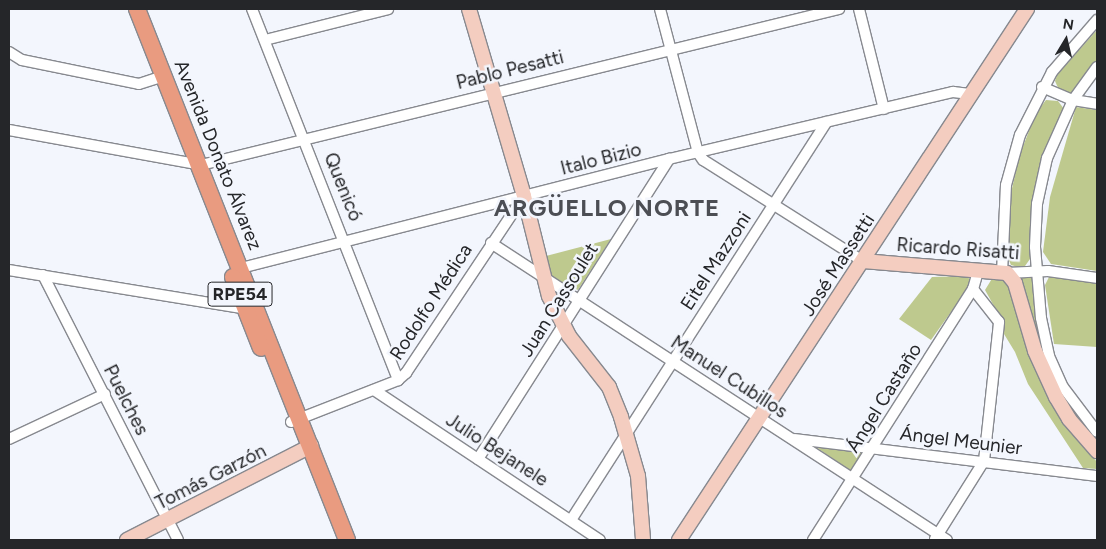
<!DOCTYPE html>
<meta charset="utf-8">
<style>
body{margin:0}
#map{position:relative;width:1106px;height:549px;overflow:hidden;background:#f3f6fd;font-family:Figtree,sans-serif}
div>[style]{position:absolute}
.green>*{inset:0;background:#bec98e}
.roads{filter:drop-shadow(1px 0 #87898f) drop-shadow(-1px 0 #87898f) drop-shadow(0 1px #87898f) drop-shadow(0 -1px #87898f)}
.minor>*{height:10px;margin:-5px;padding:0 5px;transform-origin:5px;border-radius:5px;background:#fff}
.secondary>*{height:14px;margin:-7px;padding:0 7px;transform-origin:7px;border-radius:7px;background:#f4cdc0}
.primary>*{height:16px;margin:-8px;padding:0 8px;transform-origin:8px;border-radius:8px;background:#e99b80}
span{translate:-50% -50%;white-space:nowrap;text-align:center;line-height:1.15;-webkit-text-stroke:5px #f3f6fd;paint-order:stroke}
.shield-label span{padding:1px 4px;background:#f3f6fd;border:1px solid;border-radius:4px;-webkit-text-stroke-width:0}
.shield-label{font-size:18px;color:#252629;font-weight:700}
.street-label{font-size:19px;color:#252629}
.district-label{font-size:24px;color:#4c4e54;font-weight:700;letter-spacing:1px}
.frame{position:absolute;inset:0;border:10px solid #252629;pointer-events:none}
.north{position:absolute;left:1041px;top:15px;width:50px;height:50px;-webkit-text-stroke:4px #f3f6fd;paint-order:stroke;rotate:9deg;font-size:14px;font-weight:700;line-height:20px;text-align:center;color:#252629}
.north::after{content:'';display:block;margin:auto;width:18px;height:22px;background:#252629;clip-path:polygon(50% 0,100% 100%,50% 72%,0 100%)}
</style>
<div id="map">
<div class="green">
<i style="clip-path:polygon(1097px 30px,1097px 60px,1072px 93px,1059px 90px,1055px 81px,1057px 75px)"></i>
<i style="clip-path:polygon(1046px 100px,1058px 101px,1064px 109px,1055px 132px,1030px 259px,1025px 266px,1018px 267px,1011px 265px,1007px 256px,1009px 201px,1020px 154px,1036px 113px)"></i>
<i style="clip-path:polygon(1076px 107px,1097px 110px,1097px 271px,1051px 264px,1043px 252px,1050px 197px)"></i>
<i style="clip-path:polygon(611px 239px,578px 290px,552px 278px,546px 256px)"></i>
<i style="clip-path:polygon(1016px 275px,1033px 277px,1049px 360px,1078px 411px,1074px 414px,1046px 362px)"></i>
<i style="clip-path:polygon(1050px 275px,1097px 282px,1097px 347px,1054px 344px,1045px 285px)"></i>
<i style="clip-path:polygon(968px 276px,971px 284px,931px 340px,899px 319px,932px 277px)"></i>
<i style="clip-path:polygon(993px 277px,1004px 280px,1011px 292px,1073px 433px,1097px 462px,1097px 469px,1083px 468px,1028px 384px,1015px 352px,1004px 334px,1004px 324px,985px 290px)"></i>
<i style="clip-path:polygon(810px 443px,864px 450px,851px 471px)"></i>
</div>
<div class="roads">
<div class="minor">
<i style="left:252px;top:9px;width:399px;rotate:68.5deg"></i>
<i style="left:660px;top:9px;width:149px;rotate:75.2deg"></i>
<i style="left:698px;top:153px;width:9px;rotate:54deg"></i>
<i style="left:703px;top:160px;width:189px;rotate:32.3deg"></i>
<i style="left:859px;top:9px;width:103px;rotate:76deg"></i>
<i style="left:265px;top:40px;width:127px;rotate:-14.1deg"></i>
<i style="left:9px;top:52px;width:15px;rotate:32deg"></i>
<i style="left:22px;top:60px;width:119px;rotate:11.6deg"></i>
<i style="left:139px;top:84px;width:19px;rotate:-18deg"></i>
<i style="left:1097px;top:67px;width:41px;rotate:126deg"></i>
<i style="left:1073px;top:100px;width:64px;rotate:114.1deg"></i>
<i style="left:1047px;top:158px;width:47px;rotate:102.3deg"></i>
<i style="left:1037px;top:204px;width:43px;rotate:92.7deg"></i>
<i style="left:1035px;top:247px;width:71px;rotate:85.2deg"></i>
<i style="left:1041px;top:318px;width:39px;rotate:78deg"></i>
<i style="left:1049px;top:356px;width:34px;rotate:66deg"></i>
<i style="left:1063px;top:387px;width:56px;rotate:52.9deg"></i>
<i style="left:1042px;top:87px;width:34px;rotate:23deg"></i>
<i style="left:1073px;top:100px;width:24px;rotate:9deg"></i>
<i style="left:9px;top:130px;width:195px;rotate:10.3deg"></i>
<i style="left:201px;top:165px;width:657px;rotate:-13.74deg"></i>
<i style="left:491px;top:243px;width:544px;rotate:33.08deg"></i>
<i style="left:241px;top:268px;width:442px;rotate:-14.3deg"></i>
<i style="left:669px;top:159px;width:292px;rotate:-13.3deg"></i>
<i style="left:953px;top:92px;width:17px;rotate:7deg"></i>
<i style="left:9px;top:270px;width:240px;rotate:9.3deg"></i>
<i style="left:1002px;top:273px;width:88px;rotate:-87.4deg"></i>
<i style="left:1006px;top:185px;width:52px;rotate:-74.4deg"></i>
<i style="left:1020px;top:135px;width:71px;rotate:-63.1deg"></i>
<i style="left:1052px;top:72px;width:69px;rotate:-49.1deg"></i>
<i style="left:1007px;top:273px;width:41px;rotate:-2.8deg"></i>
<i style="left:1048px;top:271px;width:49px;rotate:8.1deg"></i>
<i style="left:43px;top:275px;width:297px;rotate:63deg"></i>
<i style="left:374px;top:390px;width:271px;rotate:33.6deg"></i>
<i style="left:291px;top:422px;width:115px;rotate:-21.4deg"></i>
<i style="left:398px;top:380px;width:11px;rotate:-41deg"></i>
<i style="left:406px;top:373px;width:213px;rotate:-56.3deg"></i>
<i style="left:9px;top:439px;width:106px;rotate:-25.1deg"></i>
<i style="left:795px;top:439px;width:304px;rotate:7deg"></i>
<i style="left:478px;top:459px;width:356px;rotate:-57.5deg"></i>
<i style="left:571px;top:520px;width:473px;rotate:-57.3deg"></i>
<i style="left:935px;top:539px;width:92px;rotate:-57.9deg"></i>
<i style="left:984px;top:461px;width:140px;rotate:-83.8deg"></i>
<i style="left:999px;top:322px;width:42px;rotate:-128.2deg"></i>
<i style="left:813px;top:540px;width:298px;rotate:-57.5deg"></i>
<i style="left:973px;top:289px;width:19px;rotate:-74deg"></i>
</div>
<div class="secondary">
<i style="left:469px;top:9px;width:195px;rotate:73.6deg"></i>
<i style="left:524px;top:196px;width:103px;rotate:76deg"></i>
<i style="left:549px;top:296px;width:45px;rotate:63.4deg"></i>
<i style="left:569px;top:336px;width:65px;rotate:51.9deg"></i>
<i style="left:609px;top:387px;width:32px;rotate:68deg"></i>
<i style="left:621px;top:417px;width:61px;rotate:73.9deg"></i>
<i style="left:638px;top:476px;width:64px;rotate:85.5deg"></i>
<i style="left:863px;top:261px;width:144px;rotate:4.8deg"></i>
<i style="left:1007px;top:273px;width:13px;rotate:51deg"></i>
<i style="left:1015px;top:283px;width:71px;rotate:73.6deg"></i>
<i style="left:1035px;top:351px;width:51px;rotate:65.5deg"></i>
<i style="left:1056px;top:397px;width:26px;rotate:59deg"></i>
<i style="left:1069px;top:419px;width:43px;rotate:48.8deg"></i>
<i style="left:127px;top:540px;width:207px;rotate:-27.1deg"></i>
<i style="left:679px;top:540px;width:635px;rotate:-56.76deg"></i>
</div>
<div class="primary">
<i style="left:137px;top:9px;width:571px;rotate:68.42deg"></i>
<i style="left:233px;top:277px;width:76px;rotate:68.5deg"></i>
</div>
</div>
<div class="shield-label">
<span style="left:240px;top:294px">RPE54</span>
</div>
<div class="street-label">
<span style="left:510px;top:70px;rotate:-14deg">Pablo Pesatti</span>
<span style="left:218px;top:155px;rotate:68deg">Avenida Donato Álvarez</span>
<span style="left:601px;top:159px;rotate:-14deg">Italo Bizio</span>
<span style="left:343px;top:187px;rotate:68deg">Quenicó</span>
<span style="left:958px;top:249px;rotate:4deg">Ricardo Risatti</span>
<span style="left:716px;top:261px;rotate:-57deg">Eitel Mazzoni</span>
<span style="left:838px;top:265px;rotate:-57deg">José Massetti</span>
<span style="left:559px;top:300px;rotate:-58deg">Juan Cassoulet</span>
<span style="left:431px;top:302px;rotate:-57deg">Rodolfo Médica</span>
<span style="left:729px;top:377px;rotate:33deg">Manuel Cubillos</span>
<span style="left:884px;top:398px;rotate:-58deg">Ángel Castaño</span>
<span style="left:126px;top:400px;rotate:63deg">Puelches</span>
<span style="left:961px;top:441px;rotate:7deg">Ángel Meunier</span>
<span style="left:497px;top:450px;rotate:33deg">Julio Bejanele</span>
<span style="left:211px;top:477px;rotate:-27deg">Tomás Garzón</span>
</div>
<div class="district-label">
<span style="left:607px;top:208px">ARGÜELLO NORTE</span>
</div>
<div class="frame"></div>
<div class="north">N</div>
</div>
